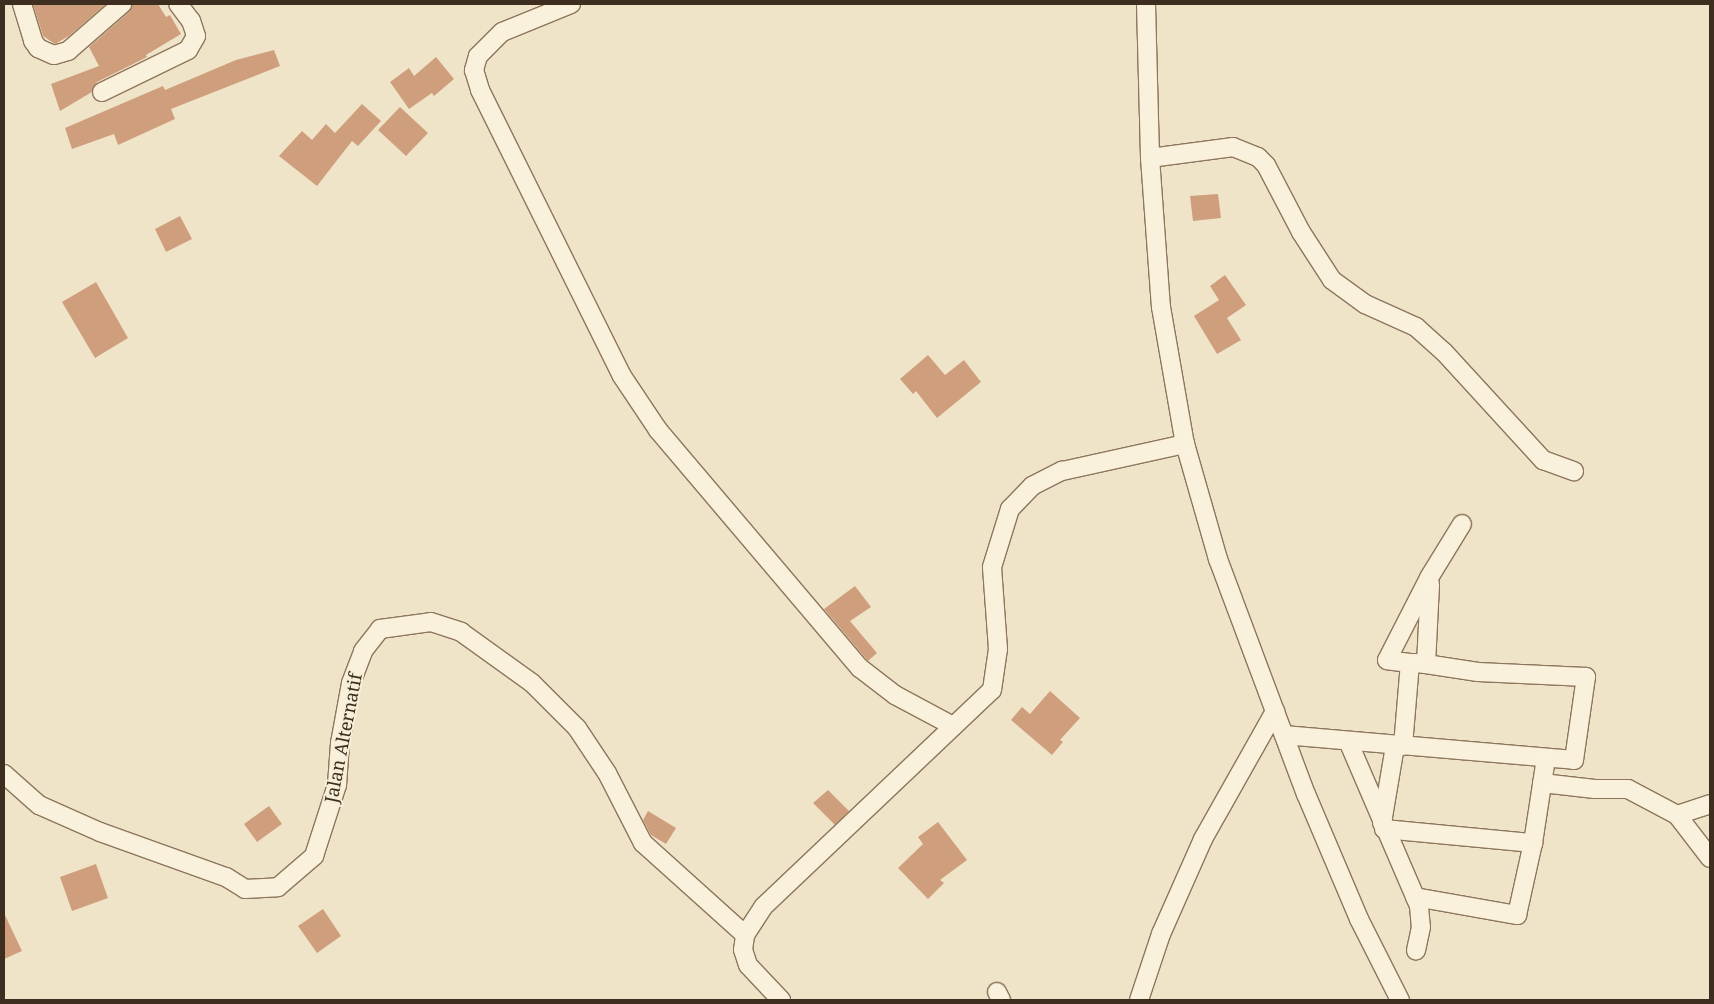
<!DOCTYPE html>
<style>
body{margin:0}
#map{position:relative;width:1714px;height:1004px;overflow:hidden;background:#f0e4c8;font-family:"Noto Serif",serif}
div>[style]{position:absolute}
.building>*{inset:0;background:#cf9f7d}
.roads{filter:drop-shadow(1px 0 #8d765c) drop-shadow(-1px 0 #8d765c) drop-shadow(0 1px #8d765c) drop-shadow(0 -1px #8d765c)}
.minor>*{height:18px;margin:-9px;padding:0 9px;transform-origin:9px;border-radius:9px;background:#faf1dc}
span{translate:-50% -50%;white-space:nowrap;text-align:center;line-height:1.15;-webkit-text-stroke:4px #f7eed8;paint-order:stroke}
.street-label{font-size:18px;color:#3d2e20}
.frame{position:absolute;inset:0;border:5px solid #3d2e20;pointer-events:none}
</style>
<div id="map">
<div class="building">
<i style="clip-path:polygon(33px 4px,106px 4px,69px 36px,55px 44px,43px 36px)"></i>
<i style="clip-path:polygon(132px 4px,158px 4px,166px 17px,170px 15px,181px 34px,146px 55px,147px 57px,97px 82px,92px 92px,60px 111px,51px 84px,99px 66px,89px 47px,129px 12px)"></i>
<i style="clip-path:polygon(274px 50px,280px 66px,171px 109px,175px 119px,118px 145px,114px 134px,72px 149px,65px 128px,163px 86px,165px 90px,236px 60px)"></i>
<i style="clip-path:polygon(436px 57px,454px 79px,434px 96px,432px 93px,409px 109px,390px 82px,409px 68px,414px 76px)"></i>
<i style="clip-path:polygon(362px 104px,381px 121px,358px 146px,352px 141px,317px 186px,279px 156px,302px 131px,312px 140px,326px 124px,335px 133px)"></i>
<i style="clip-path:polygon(400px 107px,428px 133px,406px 156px,378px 130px)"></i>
<i style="clip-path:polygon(1218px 194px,1221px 218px,1193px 221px,1190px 196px)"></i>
<i style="clip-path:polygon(180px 216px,192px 239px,166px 252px,155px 229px)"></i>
<i style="clip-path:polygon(1225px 275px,1246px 305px,1227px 318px,1241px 340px,1217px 354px,1194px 316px,1219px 300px,1210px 286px)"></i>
<i style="clip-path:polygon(96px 282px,128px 338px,95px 358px,62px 302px)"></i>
<i style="clip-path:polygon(928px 355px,945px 375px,964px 360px,981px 382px,937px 418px,916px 391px,913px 394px,900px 379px)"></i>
<i style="clip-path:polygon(855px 586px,871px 607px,850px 621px,877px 653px,868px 661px,824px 609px)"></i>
<i style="clip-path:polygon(1050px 691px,1080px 718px,1060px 740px,1063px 742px,1052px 755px,1011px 720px,1022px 707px,1030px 714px)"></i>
<i style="clip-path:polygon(828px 790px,849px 811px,835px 825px,813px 803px)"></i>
<i style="clip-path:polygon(269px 806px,282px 824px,257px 842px,244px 824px)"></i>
<i style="clip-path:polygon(648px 811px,676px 828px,666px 844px,651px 835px,643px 820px)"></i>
<i style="clip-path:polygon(938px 822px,967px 860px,940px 880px,944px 883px,928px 899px,898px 868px,923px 844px,918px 837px)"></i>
<i style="clip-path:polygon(96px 864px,108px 898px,72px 911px,60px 877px)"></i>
<i style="clip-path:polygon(323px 909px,341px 936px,317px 953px,298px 926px)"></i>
<i style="clip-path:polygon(4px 913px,22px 951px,4px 959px)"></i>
</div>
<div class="roads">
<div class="minor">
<i style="left:22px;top:4px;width:39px;rotate:73deg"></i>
<i style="left:33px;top:41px;width:9px;rotate:54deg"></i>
<i style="left:38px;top:48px;width:17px;rotate:24deg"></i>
<i style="left:54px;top:55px;width:15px;rotate:-16deg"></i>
<i style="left:68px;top:51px;width:72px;rotate:-41deg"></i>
<i style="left:571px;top:4px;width:74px;rotate:157.9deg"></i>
<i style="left:502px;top:32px;width:34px;rotate:135deg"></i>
<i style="left:478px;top:56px;width:15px;rotate:106deg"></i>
<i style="left:474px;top:70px;width:21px;rotate:73deg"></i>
<i style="left:480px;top:90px;width:319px;rotate:63.6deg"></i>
<i style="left:622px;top:376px;width:65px;rotate:56.3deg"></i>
<i style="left:658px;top:430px;width:312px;rotate:49.7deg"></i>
<i style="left:860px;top:668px;width:44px;rotate:37.6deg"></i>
<i style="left:895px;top:695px;width:66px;rotate:28.1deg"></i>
<i style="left:1146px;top:4px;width:154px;rotate:88.5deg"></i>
<i style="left:1150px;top:158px;width:149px;rotate:85.8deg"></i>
<i style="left:1161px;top:307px;width:139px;rotate:80.1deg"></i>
<i style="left:1185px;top:444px;width:120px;rotate:74deg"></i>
<i style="left:1218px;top:559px;width:251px;rotate:69.5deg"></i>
<i style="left:1306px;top:794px;width:136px;rotate:67deg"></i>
<i style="left:1359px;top:919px;width:91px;rotate:63.2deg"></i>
<i style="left:102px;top:92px;width:96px;rotate:-26deg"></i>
<i style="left:188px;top:50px;width:16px;rotate:-60deg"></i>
<i style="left:196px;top:36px;width:16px;rotate:-108deg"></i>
<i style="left:191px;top:21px;width:21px;rotate:-127deg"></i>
<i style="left:1150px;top:158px;width:84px;rotate:-7.5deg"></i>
<i style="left:1233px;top:147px;width:27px;rotate:22deg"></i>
<i style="left:1258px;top:157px;width:11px;rotate:45deg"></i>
<i style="left:1266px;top:165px;width:76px;rotate:62.4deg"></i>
<i style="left:1301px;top:232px;width:57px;rotate:57.1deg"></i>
<i style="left:1332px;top:280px;width:41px;rotate:36deg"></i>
<i style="left:1365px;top:304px;width:56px;rotate:24.3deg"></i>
<i style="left:1416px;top:327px;width:38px;rotate:42deg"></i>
<i style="left:1444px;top:352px;width:147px;rotate:47.5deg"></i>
<i style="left:1543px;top:460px;width:33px;rotate:20deg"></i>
<i style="left:1414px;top:663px;width:12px;rotate:5deg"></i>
<i style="left:1426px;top:664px;width:80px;rotate:-87.1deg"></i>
<i style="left:1284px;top:735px;width:291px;rotate:4.9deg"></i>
<i style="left:1574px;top:760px;width:84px;rotate:-81.8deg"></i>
<i style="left:1586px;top:677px;width:108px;rotate:-177.3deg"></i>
<i style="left:1478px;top:672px;width:53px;rotate:-171.3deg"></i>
<i style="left:1348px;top:741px;width:180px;rotate:66.7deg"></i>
<i style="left:1419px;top:906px;width:21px;rotate:85deg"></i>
<i style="left:1421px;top:927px;width:24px;rotate:102deg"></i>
<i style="left:1403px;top:746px;width:83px;rotate:-85.2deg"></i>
<i style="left:1410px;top:663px;width:23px;rotate:-173deg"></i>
<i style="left:1387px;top:660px;width:94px;rotate:-62.9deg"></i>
<i style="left:1430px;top:576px;width:61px;rotate:-58.4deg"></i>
<i style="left:4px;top:774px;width:47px;rotate:41.5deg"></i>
<i style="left:39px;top:805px;width:67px;rotate:23.9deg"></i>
<i style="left:100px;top:832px;width:134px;rotate:19.7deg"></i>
<i style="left:226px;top:877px;width:22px;rotate:32deg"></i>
<i style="left:245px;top:889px;width:33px;rotate:-3deg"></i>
<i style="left:278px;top:887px;width:48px;rotate:-40.7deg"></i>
<i style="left:314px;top:856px;width:75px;rotate:-72.1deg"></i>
<i style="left:337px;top:785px;width:42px;rotate:-85.9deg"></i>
<i style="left:340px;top:743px;width:61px;rotate:-79.6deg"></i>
<i style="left:351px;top:683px;width:34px;rotate:-69deg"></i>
<i style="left:363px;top:651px;width:28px;rotate:-52deg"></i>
<i style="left:380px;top:629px;width:51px;rotate:-7.8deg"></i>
<i style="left:431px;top:622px;width:32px;rotate:18deg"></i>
<i style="left:461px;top:632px;width:87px;rotate:35.7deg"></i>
<i style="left:532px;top:683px;width:64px;rotate:45deg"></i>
<i style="left:577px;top:728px;width:54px;rotate:56.3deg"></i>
<i style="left:607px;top:773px;width:79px;rotate:62.8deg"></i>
<i style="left:643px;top:843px;width:137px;rotate:42deg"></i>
<i style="left:1542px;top:783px;width:53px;rotate:6.5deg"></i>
<i style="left:1595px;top:789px;width:33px"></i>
<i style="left:1628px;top:789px;width:55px;rotate:28deg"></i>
<i style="left:1677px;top:815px;width:54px;rotate:52.5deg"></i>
<i style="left:1677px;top:815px;width:35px;rotate:-18deg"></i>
<i style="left:1382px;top:823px;width:78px;rotate:-80.4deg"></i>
<i style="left:1384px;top:829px;width:150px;rotate:5.4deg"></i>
<i style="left:1415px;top:897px;width:104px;rotate:10deg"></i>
<i style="left:1517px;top:915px;width:74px;rotate:-77.5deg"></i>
<i style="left:1533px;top:843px;width:86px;rotate:-81.3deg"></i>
<i style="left:997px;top:992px;width:9px;rotate:63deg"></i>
<i style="left:781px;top:1000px;width:48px;rotate:-133.3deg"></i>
<i style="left:748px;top:965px;width:16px;rotate:-108deg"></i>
<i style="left:743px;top:950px;width:15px;rotate:-82deg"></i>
<i style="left:745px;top:935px;width:33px;rotate:-57deg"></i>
<i style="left:763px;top:907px;width:315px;rotate:-43.5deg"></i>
<i style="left:992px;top:690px;width:41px;rotate:-81.7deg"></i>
<i style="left:998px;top:649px;width:82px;rotate:-94.2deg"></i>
<i style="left:992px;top:567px;width:61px;rotate:-72.8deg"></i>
<i style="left:1010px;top:509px;width:32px;rotate:-46deg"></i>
<i style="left:1032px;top:486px;width:34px;rotate:-27deg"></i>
<i style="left:1062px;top:471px;width:126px;rotate:-12.4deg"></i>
<i style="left:1139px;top:1000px;width:70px;rotate:-71.6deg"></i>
<i style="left:1161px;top:934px;width:104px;rotate:-66.1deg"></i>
<i style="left:1203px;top:839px;width:147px;rotate:-60.6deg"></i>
</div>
</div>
<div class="street-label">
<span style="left:343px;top:738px;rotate:-79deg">Jalan Alternatif</span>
</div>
<div class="frame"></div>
</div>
